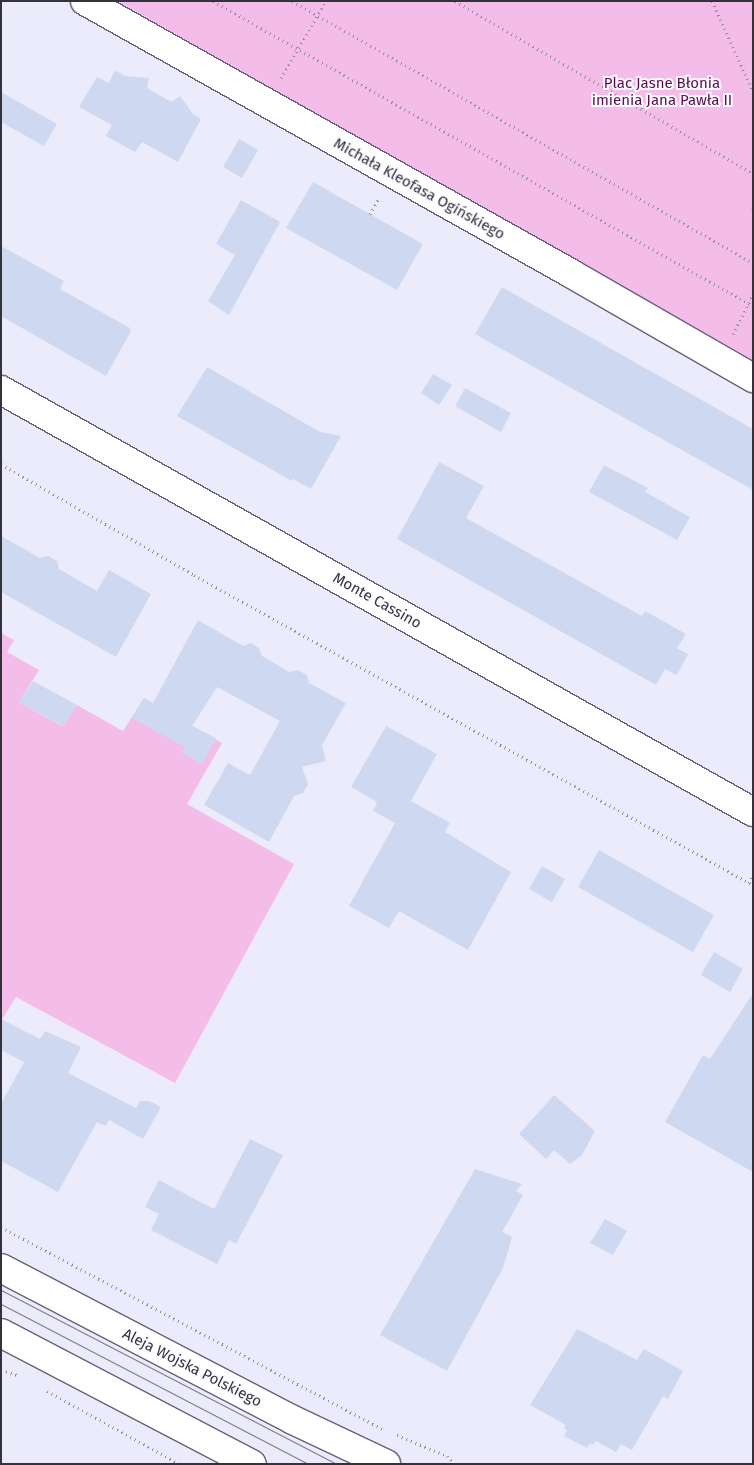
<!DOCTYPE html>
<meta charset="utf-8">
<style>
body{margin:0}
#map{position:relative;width:754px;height:1465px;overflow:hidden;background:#ecebfb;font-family:"Fira Sans",sans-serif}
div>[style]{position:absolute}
.green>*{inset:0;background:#f4bce8}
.building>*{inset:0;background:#ced9f1}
.path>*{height:3px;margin-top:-1.5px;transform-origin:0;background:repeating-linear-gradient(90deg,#8e8d99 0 1px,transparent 0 5px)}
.roads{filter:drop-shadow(1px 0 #646278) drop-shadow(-1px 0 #646278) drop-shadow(0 1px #646278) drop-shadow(0 -1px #646278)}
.minor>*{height:28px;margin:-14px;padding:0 14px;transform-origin:14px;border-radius:14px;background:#fff}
.tertiary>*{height:28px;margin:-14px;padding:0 14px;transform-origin:14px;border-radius:14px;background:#fff}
.secondary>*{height:28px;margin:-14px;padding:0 14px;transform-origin:14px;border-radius:14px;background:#fff}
.tram>*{height:1px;margin:-0.5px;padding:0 0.5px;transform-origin:0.5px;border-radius:0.5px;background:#7b7a86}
span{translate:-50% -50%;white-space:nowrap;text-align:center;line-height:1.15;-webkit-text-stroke:4px #fafaff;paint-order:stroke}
.park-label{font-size:15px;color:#590e4f}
.street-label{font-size:15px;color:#34333d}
.frame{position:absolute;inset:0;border:2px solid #34333d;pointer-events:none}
</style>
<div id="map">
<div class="green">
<i style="clip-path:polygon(117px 1px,753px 1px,753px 360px,537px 238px)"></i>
<i style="clip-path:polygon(1px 633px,14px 640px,7px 652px,39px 670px,19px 702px,62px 726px,77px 705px,123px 731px,144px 698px,222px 743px,187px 804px,294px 864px,175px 1083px,16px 997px,1px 1021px)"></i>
</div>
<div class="building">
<i style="clip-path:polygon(115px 70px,125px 76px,149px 78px,147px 88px,171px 102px,180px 96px,193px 114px,201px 119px,178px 162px,142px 142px,135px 152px,106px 136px,112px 125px,79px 107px,97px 77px,109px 83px)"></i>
<i style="clip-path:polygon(1px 92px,57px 124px,44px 146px,1px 122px)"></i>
<i style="clip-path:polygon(239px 139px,258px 150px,242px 178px,223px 167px)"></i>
<i style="clip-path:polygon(313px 182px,423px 244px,397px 290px,286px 228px)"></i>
<i style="clip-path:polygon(241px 200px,280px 222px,229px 315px,208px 301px,235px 255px,216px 244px)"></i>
<i style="clip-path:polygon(1px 246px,64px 281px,60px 289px,130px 328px,131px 331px,106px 376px,1px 316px)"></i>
<i style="clip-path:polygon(502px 287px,753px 429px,753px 490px,475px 334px)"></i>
<i style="clip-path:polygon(207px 367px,320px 432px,341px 436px,311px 489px,293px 479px,292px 481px,177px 416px)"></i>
<i style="clip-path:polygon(433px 374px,452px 385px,439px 405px,421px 393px)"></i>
<i style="clip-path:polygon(465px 388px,511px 413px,501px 432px,455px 406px)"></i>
<i style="clip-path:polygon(439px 462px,484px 486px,466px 518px,642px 616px,645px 611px,686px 634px,677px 648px,688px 654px,677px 675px,665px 669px,656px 685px,397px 539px)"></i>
<i style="clip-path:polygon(604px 465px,648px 488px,645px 492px,690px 517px,677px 540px,589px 492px)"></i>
<i style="clip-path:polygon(1px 536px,40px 558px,48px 556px,57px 561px,59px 569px,97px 591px,109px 570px,151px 594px,116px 657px,1px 592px)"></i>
<i style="clip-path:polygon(198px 620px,243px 646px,251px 643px,259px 648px,262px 656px,289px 672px,298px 670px,307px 675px,309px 683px,346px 703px,322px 745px,326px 761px,302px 767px,308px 784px,303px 793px,294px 796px,269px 842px,204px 805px,228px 763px,250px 775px,280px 721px,217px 687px,192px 726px,216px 738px,202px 764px,182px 753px,185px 747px,132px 718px,144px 698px,153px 703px)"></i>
<i style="clip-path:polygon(33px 681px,77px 705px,63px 726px,19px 702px)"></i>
<i style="clip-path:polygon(386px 726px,437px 754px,411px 801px,450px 823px,445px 832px,511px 872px,468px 950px,399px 911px,389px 928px,349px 906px,395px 823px,373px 811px,377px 802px,351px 787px)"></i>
<i style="clip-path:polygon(599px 850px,714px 915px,693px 952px,578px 887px)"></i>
<i style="clip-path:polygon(542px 866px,565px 879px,552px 902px,529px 889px)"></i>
<i style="clip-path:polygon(714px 952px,743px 969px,730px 992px,701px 975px)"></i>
<i style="clip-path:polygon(753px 993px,753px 1172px,665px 1122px,703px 1055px,710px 1059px)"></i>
<i style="clip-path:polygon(1px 1019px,40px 1039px,45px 1031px,81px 1047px,68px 1073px,136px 1108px,140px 1101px,149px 1101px,161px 1107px,143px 1139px,109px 1120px,106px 1126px,97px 1122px,58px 1192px,1px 1161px,1px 1104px,24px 1062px,1px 1050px)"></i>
<i style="clip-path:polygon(554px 1095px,595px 1131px,582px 1155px,570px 1164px,554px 1150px,546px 1159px,519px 1134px)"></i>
<i style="clip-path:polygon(250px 1139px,283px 1155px,236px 1244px,229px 1240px,217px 1264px,151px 1230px,159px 1214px,145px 1207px,159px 1180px,214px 1209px)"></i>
<i style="clip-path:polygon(475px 1169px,522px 1184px,516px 1191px,523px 1195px,502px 1232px,512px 1237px,503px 1268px,447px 1371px,380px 1335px)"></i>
<i style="clip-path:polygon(605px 1219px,627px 1231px,613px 1255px,590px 1243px)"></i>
<i style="clip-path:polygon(577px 1329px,637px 1360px,644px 1349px,683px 1371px,668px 1399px,663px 1396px,632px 1450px,621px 1444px,616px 1452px,596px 1441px,593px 1445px,590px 1443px,587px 1448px,564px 1436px,567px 1430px,564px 1428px,566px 1425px,530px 1405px)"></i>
</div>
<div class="path">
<i style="left:213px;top:1px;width:620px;rotate:29.46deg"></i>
<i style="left:292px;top:1px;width:530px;rotate:29.61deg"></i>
<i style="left:455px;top:1px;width:345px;rotate:30.1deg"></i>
<i style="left:712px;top:1px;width:100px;rotate:65.7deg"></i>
<i style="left:281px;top:78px;width:89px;rotate:-59.7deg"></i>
<i style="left:753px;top:208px;width:5px;rotate:90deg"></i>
<i style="left:370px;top:214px;width:20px;rotate:-60deg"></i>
<i style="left:733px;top:334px;width:44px;rotate:-62.9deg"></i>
<i style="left:1px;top:464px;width:223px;rotate:29.9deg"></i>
<i style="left:194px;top:575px;width:639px;rotate:29.01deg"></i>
<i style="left:749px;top:883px;width:8px;rotate:-60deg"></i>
<i style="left:1px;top:1227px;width:434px;rotate:27.9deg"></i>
<i style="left:1px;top:1370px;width:17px;rotate:17deg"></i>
<i style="left:47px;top:1391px;width:152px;rotate:28.8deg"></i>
<i style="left:397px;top:1435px;width:54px;rotate:22.8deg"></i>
<i style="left:447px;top:1456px;width:11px;rotate:49deg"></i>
</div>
<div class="roads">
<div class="minor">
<i style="left:85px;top:1px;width:558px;rotate:29.27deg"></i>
<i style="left:572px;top:274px;width:209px;rotate:29.9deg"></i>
</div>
<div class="tertiary">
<i style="left:1px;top:390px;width:862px;rotate:29.3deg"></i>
</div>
<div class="secondary">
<i style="left:1px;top:1268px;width:329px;rotate:27.5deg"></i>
<i style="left:293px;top:1420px;width:103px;rotate:25.3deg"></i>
<i style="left:1px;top:1333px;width:283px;rotate:27.6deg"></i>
</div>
</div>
<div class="tram">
<i style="left:1px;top:1290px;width:377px;rotate:27.4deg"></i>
<i style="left:1px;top:1304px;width:347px;rotate:27.5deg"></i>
</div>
<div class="park-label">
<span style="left:662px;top:92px">Plac Jasne Błonia<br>imienia Jana Pawła II</span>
</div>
<div class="street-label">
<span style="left:419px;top:189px;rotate:29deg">Michała Kleofasa Ogińskiego</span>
<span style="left:377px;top:601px;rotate:29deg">Monte Cassino</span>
<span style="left:192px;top:1368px;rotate:27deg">Aleja Wojska Polskiego</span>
</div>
<div class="frame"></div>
</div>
